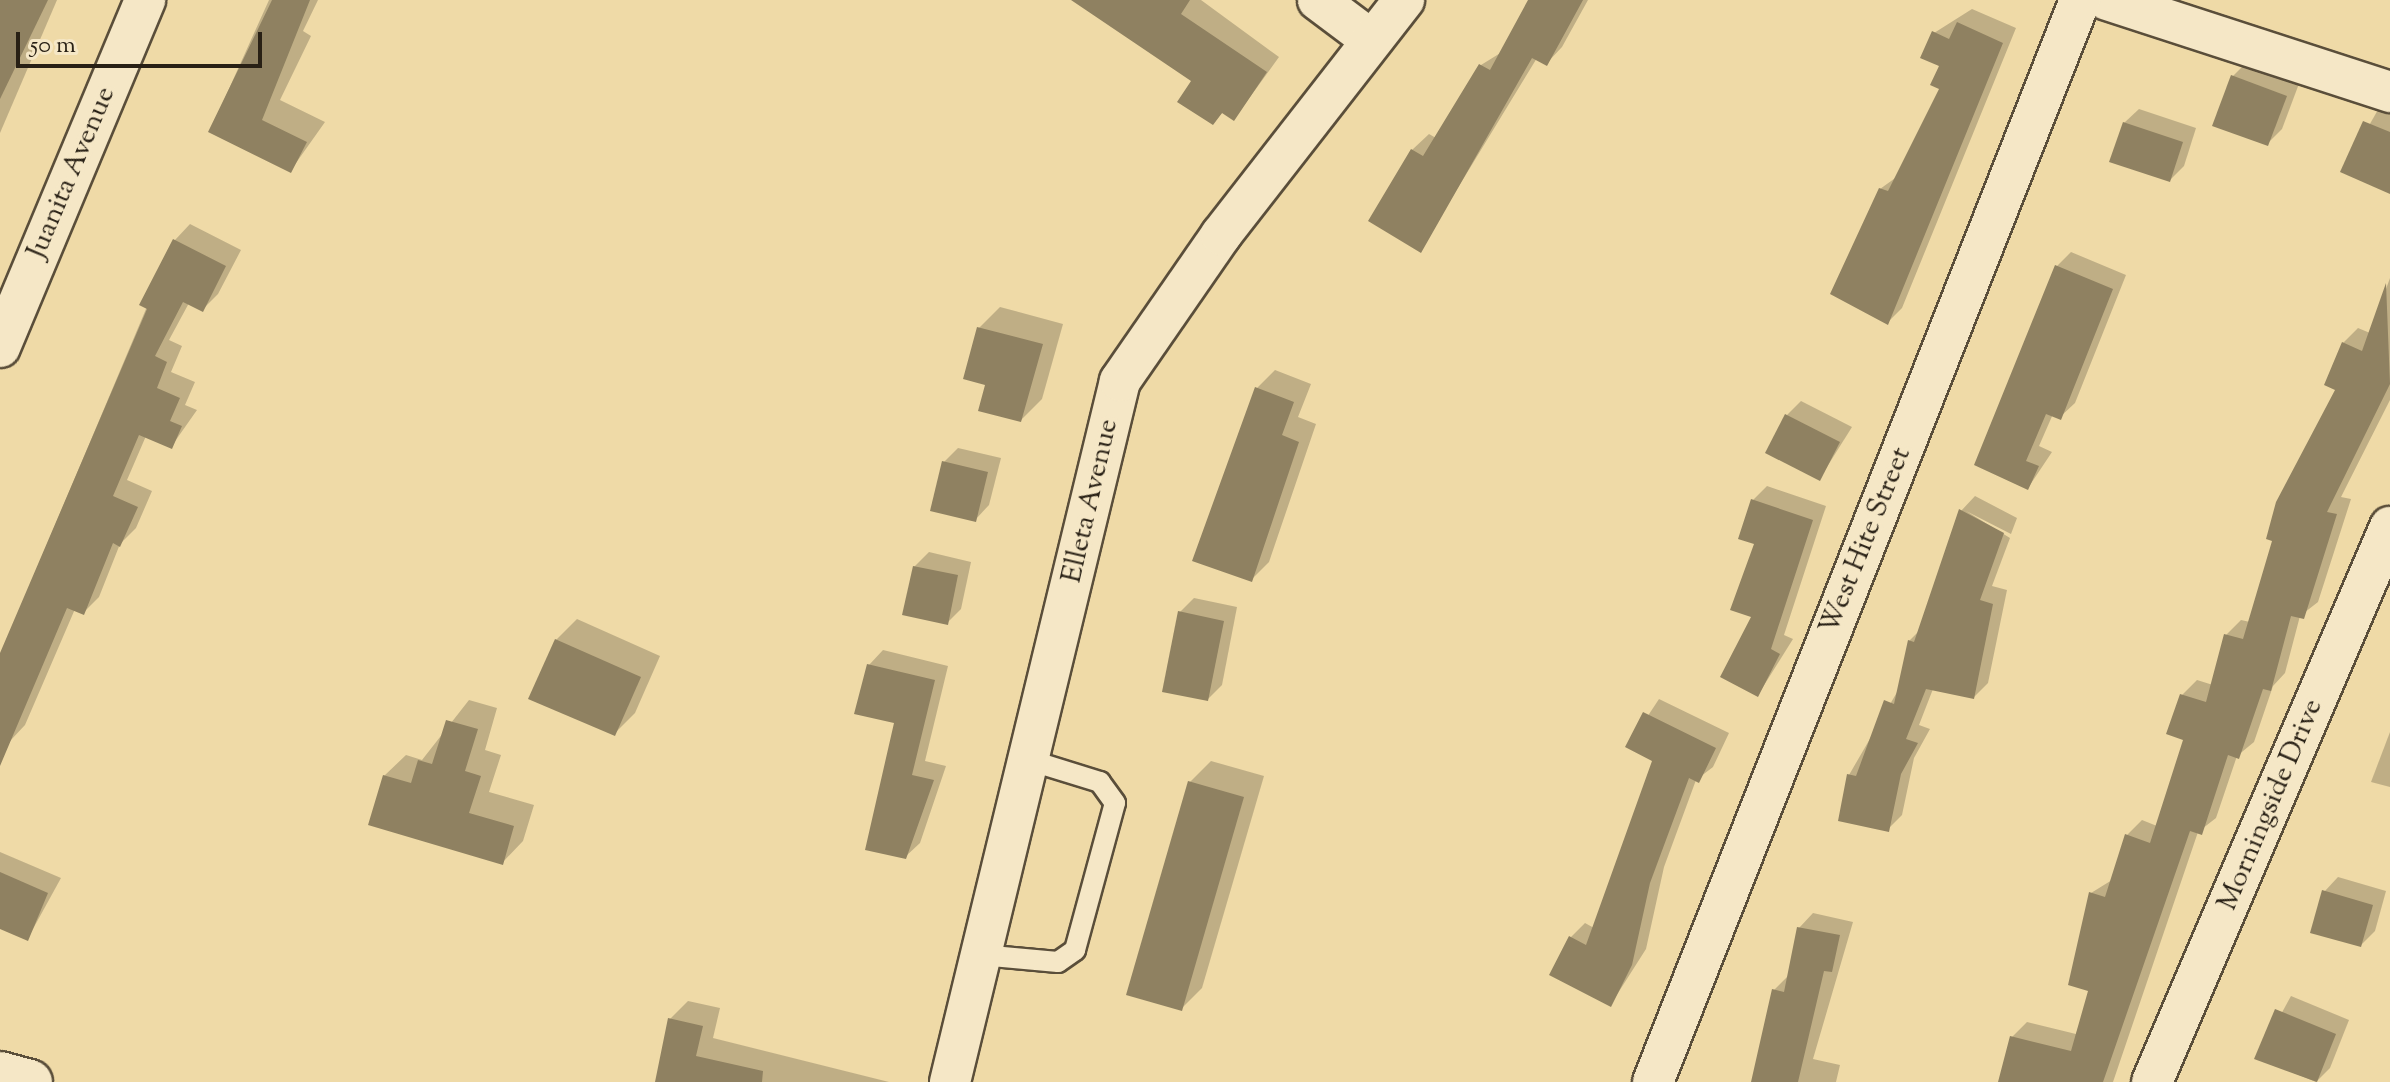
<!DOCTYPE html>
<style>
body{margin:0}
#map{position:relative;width:2390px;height:1082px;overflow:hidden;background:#efdaa7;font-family:"Sorts Mill Goudy",serif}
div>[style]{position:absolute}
.shadow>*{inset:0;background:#0003}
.building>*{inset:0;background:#8f8161}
.roads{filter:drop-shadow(2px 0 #5a4e3a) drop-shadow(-2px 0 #5a4e3a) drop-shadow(0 2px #5a4e3a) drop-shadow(0 -2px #5a4e3a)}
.lane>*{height:20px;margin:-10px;padding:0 10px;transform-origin:10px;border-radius:10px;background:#f5e7c6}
.street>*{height:40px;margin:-20px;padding:0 20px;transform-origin:20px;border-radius:20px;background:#f5e7c6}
.secondary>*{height:44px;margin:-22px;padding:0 22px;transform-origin:22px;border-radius:22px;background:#f5e7c6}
span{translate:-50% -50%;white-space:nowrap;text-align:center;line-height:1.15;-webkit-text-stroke:8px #f5e7c6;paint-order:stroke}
.street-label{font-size:28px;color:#282015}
.scale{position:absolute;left:16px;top:32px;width:246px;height:36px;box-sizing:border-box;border:4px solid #282015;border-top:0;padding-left:10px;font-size:24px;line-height:28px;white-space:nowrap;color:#282015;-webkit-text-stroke:6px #f5e7c6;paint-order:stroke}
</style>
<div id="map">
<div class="shadow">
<i style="clip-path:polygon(0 0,57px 0,0 133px)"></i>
<i style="clip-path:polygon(269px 0,318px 0,303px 31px,311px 36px,280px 100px,325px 122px,291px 170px,210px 131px)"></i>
<i style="clip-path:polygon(1102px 0,1201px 0,1279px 57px,1234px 119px,1223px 112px,1213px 123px,1194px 81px)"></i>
<i style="clip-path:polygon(1531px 0,1588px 0,1562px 47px,1546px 64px,1537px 58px,1420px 250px,1412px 150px,1429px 134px,1436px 138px,1481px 65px,1502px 52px)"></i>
<i style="clip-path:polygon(1972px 9px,2016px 28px,1902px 308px,1888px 322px,1880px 189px,1898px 176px,1942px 88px,1934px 33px)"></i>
<i style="clip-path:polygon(2247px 62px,2300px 81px,2282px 129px,2268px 143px,2233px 76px)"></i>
<i style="clip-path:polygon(2379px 108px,2390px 112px,2390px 161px,2343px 171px)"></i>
<i style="clip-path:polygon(2139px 109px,2196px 128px,2184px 166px,2170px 180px,2124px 123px)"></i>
<i style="clip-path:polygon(190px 224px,241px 250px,218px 294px,202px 310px,189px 303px,169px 340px,182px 346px,171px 372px,195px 382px,185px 405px,197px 410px,171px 447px,146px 436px,127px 480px,152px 491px,136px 528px,120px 544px,99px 597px,83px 613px,75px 609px,25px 725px,10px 741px,0 737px,0 656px,175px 240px)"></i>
<i style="clip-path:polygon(2071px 252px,2126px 275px,2075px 403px,2060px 417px,2053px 414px,2039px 446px,2052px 452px,2028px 488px,1976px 464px,2057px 266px)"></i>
<i style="clip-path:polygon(2390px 278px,2390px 400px,2341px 497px,2351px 499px,2318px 602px,2300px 616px,2285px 673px,2273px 686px,2254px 742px,2237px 756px,2216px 818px,2198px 832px,2113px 1082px,2006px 1082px,2012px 1037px,2027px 1022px,2076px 1034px,2091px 990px,2091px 893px,2112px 880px,2127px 835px,2142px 820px,2157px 826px,2186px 739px,2182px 695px,2197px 680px,2213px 685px,2226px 635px,2241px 620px,2250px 622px,2338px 389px,2343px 343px,2358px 328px,2370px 333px)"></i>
<i style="clip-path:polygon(1000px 307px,1063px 324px,1042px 399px,1021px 420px,988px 383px,979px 328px)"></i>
<i style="clip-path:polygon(1275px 370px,1311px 384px,1298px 417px,1316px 424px,1269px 562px,1251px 580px,1257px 388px)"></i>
<i style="clip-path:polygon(1801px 401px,1852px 427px,1820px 478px,1787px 415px)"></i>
<i style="clip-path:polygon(958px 448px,1001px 458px,989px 505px,975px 520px,944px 462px)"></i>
<i style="clip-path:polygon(1767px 486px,1826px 506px,1784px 635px,1793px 639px,1758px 695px,1753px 500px)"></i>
<i style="clip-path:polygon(1975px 496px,2017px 518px,2011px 534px,1966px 511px,2010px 538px,1992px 586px,2007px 590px,1988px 683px,1974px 697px,1933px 689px,1919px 725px,1930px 729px,1914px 758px,1902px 815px,1888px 829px,1849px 775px,1900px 687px,1909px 641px,1920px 630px,1961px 511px)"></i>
<i style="clip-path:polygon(929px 552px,971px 562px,961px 609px,947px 623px,914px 567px)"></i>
<i style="clip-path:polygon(1194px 598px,1237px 607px,1222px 685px,1208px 699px,1180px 612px)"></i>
<i style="clip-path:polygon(577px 619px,660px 656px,635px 713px,614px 734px,556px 640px)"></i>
<i style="clip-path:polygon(883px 650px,948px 666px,925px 761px,946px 766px,920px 843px,905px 857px,897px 722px,869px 665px)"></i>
<i style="clip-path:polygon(1659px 699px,1729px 733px,1713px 767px,1696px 780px,1664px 867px,1646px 949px,1611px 1004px,1571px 937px,1585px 923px,1594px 928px,1655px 760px,1628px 746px)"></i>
<i style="clip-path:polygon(469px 700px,497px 708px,485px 750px,501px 755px,489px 792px,534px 805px,523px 841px,502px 863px,384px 776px,406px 755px,422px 760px)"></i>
<i style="clip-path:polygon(2390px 732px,2390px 787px,2371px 782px)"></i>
<i style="clip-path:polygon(1211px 761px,1264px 776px,1202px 988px,1181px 1009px,1190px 782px)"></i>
<i style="clip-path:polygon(0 852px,61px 878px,28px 938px,0 928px)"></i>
<i style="clip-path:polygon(2338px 877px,2386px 891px,2375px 931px,2361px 945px,2324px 892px)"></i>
<i style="clip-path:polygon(1813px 913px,1853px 922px,1813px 1059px,1840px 1065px,1836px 1082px,1752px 1082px,1774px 990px,1789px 975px,1799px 928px)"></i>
<i style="clip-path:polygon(2291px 996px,2349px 1020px,2330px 1068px,2316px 1082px,2257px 1058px)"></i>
<i style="clip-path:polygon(688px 1001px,720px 1008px,713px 1038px,889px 1082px,657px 1082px,670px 1019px)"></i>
</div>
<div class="building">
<i style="clip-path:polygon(0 0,48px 0,0 99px)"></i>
<i style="clip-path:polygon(272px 0,310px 0,262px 120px,307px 142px,291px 173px,208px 132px)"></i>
<i style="clip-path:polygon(1071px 0,1190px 0,1181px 14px,1267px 72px,1234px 121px,1222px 113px,1213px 125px,1177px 102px,1191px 81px)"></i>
<i style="clip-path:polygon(1528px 0,1583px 0,1547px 66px,1532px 58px,1421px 253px,1368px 221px,1411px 149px,1423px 156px,1479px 64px,1490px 70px)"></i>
<i style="clip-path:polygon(1957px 22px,2003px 43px,1888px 325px,1830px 294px,1879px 188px,1888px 191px,1939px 89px,1930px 85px,1939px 66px,1920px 58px,1932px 31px,1949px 39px)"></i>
<i style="clip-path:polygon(2231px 75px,2287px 96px,2268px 146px,2212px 126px)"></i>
<i style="clip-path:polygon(2363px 121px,2390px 132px,2390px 194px,2340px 172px)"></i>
<i style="clip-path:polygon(2123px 122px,2183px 142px,2170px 182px,2109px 162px)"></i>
<i style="clip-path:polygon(173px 239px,226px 266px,203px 312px,183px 302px,155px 356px,167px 362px,157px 388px,180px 398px,170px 421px,182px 426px,172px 449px,139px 435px,113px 496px,138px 507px,120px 547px,113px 543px,84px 615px,67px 608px,0 766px,0 653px,147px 309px,139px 305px)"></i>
<i style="clip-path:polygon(2055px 265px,2113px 289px,2061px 420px,2046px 414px,2026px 461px,2039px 466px,2028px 490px,1974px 465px)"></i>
<i style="clip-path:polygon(2386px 283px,2390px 384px,2327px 512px,2337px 514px,2304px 619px,2291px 616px,2271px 691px,2263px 689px,2239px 759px,2228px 755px,2202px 835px,2190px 831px,2103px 1082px,1998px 1082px,2010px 1036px,2071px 1051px,2088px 991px,2068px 985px,2089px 892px,2105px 897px,2125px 834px,2150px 843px,2183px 740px,2166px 734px,2180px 694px,2206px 702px,2224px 634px,2243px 639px,2272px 541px,2266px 539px,2276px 502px,2335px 390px,2324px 385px,2342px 342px,2362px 351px)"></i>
<i style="clip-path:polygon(977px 327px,1043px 344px,1021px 422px,978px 411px,985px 385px,963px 379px)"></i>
<i style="clip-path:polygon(1255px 387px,1294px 402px,1282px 435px,1299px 442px,1252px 582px,1192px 561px)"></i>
<i style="clip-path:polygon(1785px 414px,1840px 442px,1820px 481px,1765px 453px)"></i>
<i style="clip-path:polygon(942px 461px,988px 472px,976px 522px,930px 511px)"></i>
<i style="clip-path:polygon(1751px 499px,1813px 520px,1771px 649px,1780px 654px,1758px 697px,1720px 677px,1751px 617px,1730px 610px,1754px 544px,1738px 539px)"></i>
<i style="clip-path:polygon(1959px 509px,2004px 533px,1980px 600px,1993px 604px,1974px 699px,1926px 689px,1906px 739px,1918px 743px,1901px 774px,1889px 832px,1838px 821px,1847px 774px,1856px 776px,1884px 700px,1894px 704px,1908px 640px,1914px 642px)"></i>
<i style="clip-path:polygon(913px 566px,958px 575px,948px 625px,902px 615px)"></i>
<i style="clip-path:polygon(1178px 611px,1224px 621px,1208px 701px,1162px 692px)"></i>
<i style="clip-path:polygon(555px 639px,641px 677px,615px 736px,528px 699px)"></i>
<i style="clip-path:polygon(867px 664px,935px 680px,912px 775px,934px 780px,906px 859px,865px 850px,894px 723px,854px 714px)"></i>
<i style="clip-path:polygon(1643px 712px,1716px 748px,1699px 783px,1689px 778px,1650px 883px,1632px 965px,1611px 1007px,1549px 975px,1569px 936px,1586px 945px,1652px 761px,1625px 747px)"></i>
<i style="clip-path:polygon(446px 720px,478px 729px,465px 771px,481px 776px,469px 813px,514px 826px,503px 865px,368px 825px,383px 775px,411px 783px,418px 760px,432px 764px)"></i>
<i style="clip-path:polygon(1188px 781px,1244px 797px,1182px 1011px,1126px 995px)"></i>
<i style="clip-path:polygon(0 872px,48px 893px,28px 941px,0 929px)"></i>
<i style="clip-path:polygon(2322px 890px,2373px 905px,2361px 947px,2310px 933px)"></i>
<i style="clip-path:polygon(1797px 927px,1840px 935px,1832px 972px,1824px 971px,1798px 1082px,1751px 1082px,1772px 989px,1784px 992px)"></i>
<i style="clip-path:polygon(2275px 1009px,2336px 1034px,2317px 1082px,2254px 1059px)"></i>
<i style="clip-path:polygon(668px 1018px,703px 1026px,696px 1056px,763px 1071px,762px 1082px,655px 1082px)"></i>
</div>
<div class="roads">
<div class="lane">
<i style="left:981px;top:955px;width:77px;rotate:5.2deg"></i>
<i style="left:1058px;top:962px;width:21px;rotate:-35deg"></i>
<i style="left:1075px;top:950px;width:152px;rotate:-74.8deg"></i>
<i style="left:1115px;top:803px;width:26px;rotate:-126deg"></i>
<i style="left:1100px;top:782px;width:74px;rotate:-162.8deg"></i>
</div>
<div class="street">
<i style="left:1318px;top:0;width:65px;rotate:36.9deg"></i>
<i style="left:2107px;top:0;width:298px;rotate:18deg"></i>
<i style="left:0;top:347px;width:376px;rotate:-67.3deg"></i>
<i style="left:950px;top:1082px;width:721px;rotate:-76.37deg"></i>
<i style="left:1120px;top:381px;width:178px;rotate:-55.3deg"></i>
<i style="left:1221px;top:235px;width:298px;rotate:-52.1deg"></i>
<i style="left:1653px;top:1082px;width:1163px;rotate:-68.46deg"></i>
<i style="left:2152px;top:1082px;width:604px;rotate:-66.79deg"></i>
</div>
<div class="secondary">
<i style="left:0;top:1074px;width:31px;rotate:15deg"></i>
</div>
</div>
<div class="street-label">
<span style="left:72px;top:173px;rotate:-67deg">Juanita Avenue</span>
<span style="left:1091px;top:501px;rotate:-77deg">Elleta Avenue</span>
<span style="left:1866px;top:541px;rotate:-68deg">West Hite Street</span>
<span style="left:2271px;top:805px;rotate:-67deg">Morningside Drive</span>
</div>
<div class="scale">50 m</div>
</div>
